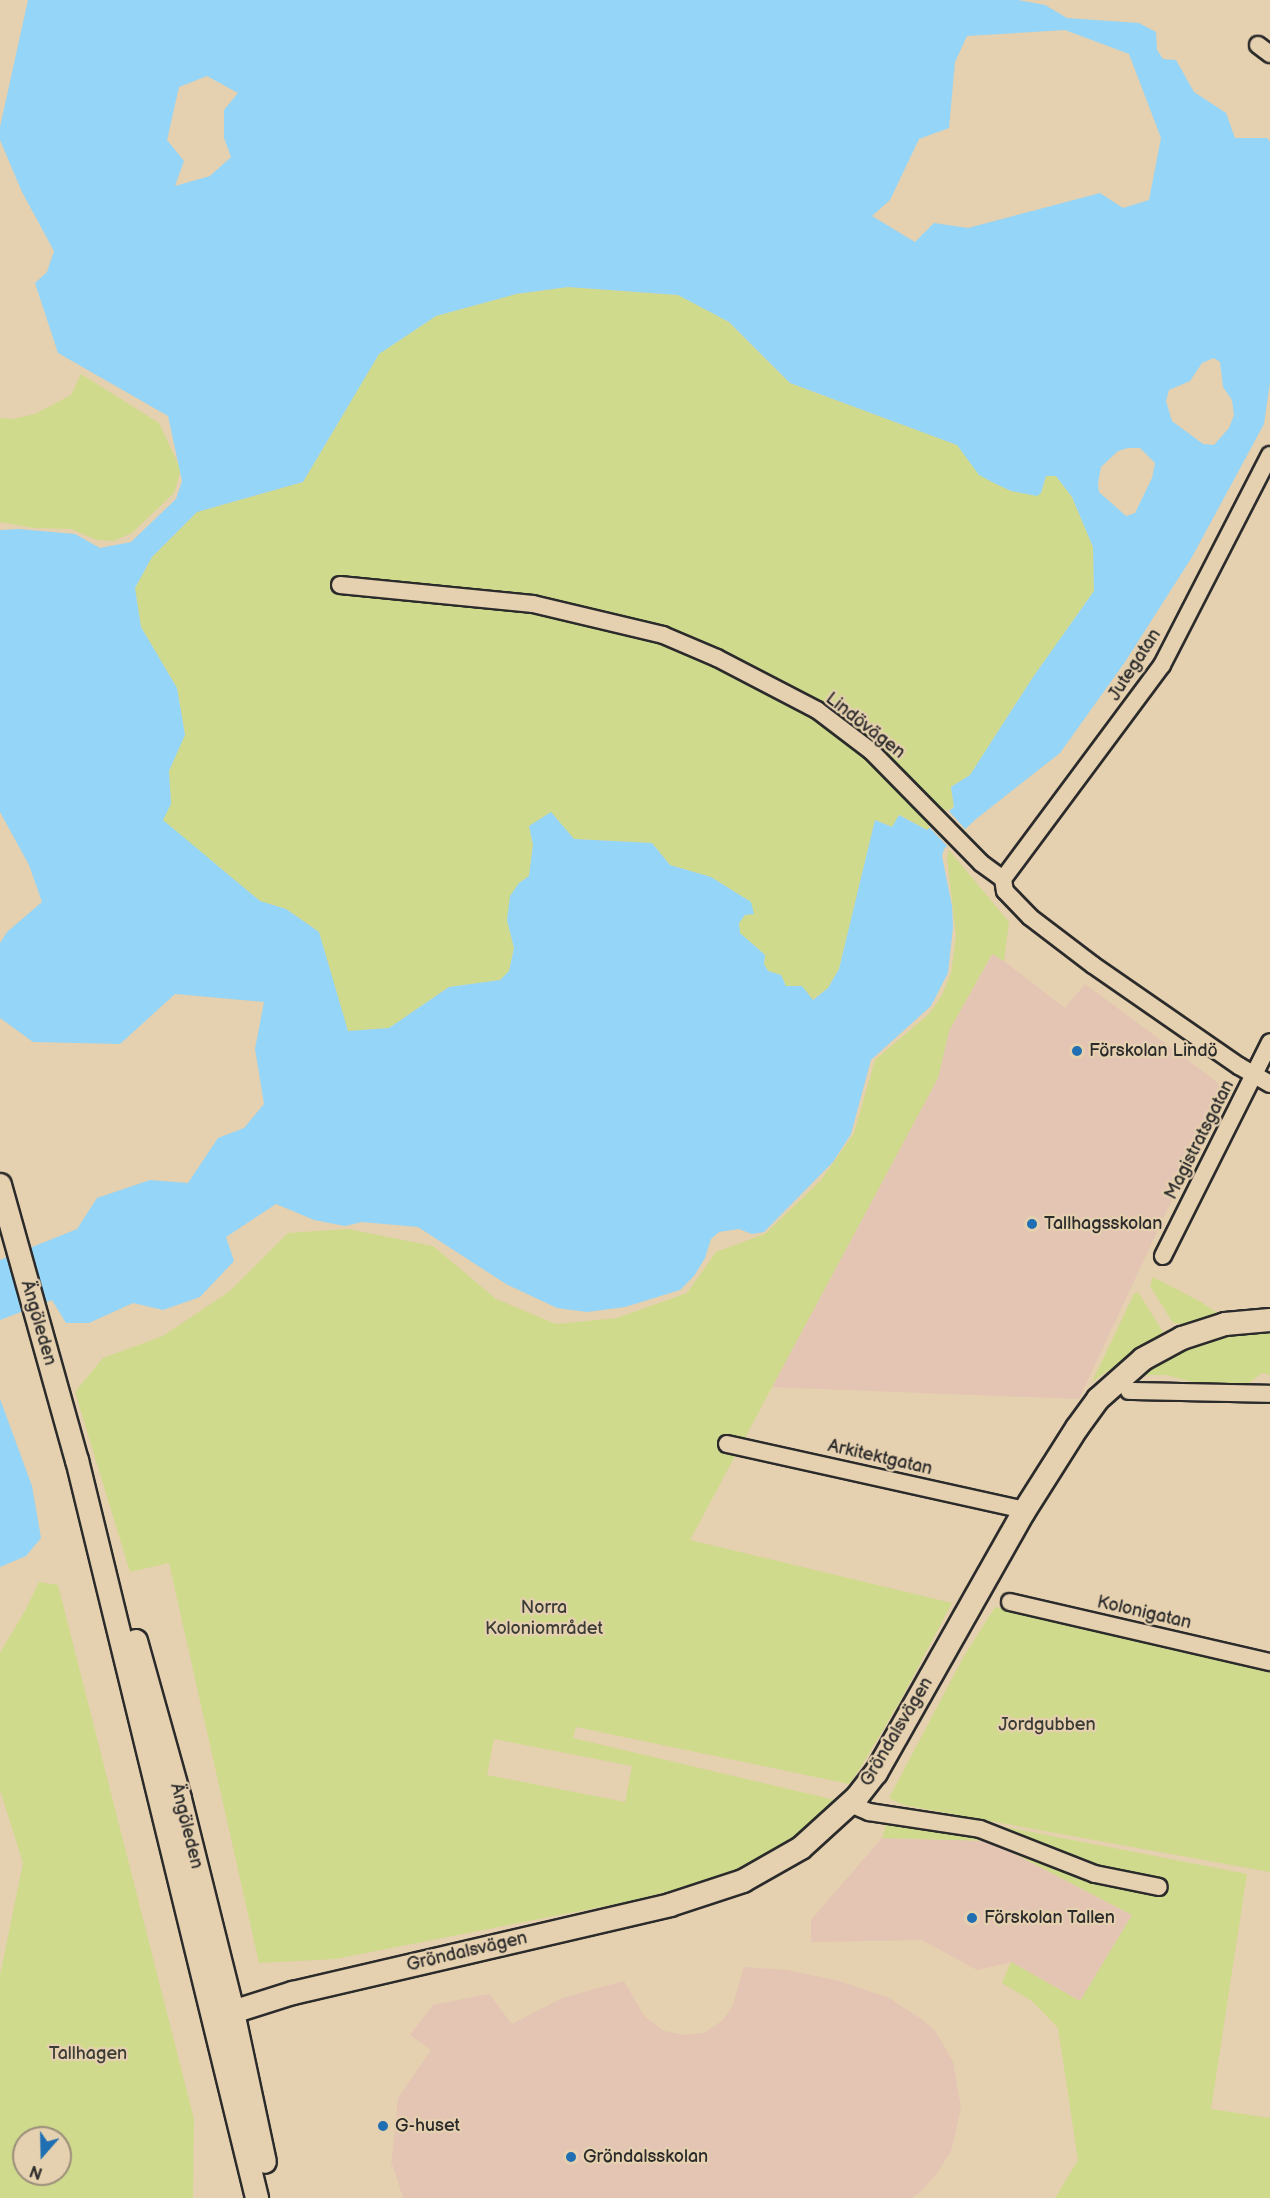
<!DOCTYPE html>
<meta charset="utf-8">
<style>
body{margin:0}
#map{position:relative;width:1270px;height:2198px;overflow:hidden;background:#e5d0af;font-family:"Balsamiq Sans",sans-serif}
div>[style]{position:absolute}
.built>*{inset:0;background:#e4c5b4}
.green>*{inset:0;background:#cfda8d}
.water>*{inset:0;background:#95d5f7}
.pier>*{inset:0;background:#e5d0af}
.roads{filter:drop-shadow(2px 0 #2b2b2b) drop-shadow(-2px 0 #2b2b2b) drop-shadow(0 2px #2b2b2b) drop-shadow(0 -2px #2b2b2b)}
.street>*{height:16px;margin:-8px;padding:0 8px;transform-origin:8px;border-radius:8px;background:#e5d0af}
.secondary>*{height:22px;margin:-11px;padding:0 11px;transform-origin:11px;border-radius:11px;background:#e5d0af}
.dots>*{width:16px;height:16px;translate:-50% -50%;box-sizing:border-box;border:3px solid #e5d0af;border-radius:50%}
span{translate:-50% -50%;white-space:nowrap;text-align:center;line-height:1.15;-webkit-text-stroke:4.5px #e5d0af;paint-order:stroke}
.street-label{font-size:18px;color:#2b2b2b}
.poi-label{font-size:18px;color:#2b2b2b}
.left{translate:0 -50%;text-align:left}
.park-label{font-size:18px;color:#3b3c35}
.north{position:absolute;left:12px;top:2126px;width:60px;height:60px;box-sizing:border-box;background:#e5d0af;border:2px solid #9b8e7a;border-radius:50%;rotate:200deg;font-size:16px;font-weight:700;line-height:24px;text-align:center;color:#2b2b2b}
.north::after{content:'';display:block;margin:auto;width:21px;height:27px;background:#1f6fb2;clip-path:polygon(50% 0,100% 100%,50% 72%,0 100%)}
</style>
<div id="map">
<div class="built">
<i style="clip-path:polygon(993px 953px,1065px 1008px,1085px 984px,1217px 1082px,1221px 1090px,1220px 1097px,1079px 1399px,770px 1387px,938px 1078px,949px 1031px)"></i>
<i style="clip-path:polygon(882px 1838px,990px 1841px,1132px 1915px,1080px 2002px,1011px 1962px,977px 1970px,922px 1940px,811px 1942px,811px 1920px)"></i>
<i style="clip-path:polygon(744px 1967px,787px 1970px,839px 1981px,889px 1998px,923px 2020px,936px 2032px,953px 2062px,961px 2108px,951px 2151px,936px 2175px,919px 2193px,912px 2198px,403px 2198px,393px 2166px,391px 2166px,398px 2098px,431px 2050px,410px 2035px,433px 2005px,489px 1994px,512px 2024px,562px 1998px,624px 1981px,644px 2016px,664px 2031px,685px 2035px,704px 2033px,723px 2020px,733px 2005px)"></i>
</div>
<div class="green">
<i style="clip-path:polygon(568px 287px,678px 295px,729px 322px,790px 383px,957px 445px,979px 474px,994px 483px,1011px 491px,1041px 493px,1046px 476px,1056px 476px,1072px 497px,1093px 547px,1094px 591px,1033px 677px,970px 775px,951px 787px,954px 806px,927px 830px,900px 815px,892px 827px,875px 820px,839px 969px,828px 988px,812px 1000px,808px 993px,786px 986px,781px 975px,768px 971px,764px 964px,765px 955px,740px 933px,739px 923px,751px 902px,711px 877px,670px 865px,652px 843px,574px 839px,551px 812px,529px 826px,533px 845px,529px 876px,519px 883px,507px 920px,514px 948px,509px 971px,500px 980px,449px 987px,389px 1028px,347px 1031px,319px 932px,286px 909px,260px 901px,162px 820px,171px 804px,169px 771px,185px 734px,177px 688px,141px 627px,135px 588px,152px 557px,197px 512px,303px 482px,379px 354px,436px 316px,516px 294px)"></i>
<i style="clip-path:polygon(81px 374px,159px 423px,181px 470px,174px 493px,132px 533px,113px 541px,97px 540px,71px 529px,33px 528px,0 522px,0 418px,13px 419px,35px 414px,71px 395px)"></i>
<i style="clip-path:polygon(evenodd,949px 850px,1009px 922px,1004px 961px,992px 954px,949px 1031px,938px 1078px,690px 1540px,952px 1603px,899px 1703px,861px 1767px,849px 1784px,576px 1727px,573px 1738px,835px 1800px,831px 1807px,798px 1837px,753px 1863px,708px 1881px,626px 1902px,335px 1959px,259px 1963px,169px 1563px,130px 1572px,75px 1392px,103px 1358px,163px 1336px,230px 1291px,288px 1233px,348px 1229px,433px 1246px,496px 1299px,556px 1324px,617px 1318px,687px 1293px,716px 1252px,765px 1234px,821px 1180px,854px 1133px,875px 1060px,929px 1014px,942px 995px,951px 973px,956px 936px,947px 858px,949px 850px,494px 1739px,632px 1766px,625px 1802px,487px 1775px,494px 1739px)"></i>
<i style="clip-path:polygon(1153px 1277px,1201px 1302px,1219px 1314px,1183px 1324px,1173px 1323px,1150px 1286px)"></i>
<i style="clip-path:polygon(1138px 1292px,1163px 1332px,1092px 1382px,1134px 1294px)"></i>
<i style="clip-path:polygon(1270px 1330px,1270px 1375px,1262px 1373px,1249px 1383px,1196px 1383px,1166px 1375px,1144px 1375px,1173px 1353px,1216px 1338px)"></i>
<i style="clip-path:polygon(evenodd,39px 1582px,58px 1585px,194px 2119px,193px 2198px,0 2198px,0 1975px,23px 1863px,0 1790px,0 1653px,26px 1609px,39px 1582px,24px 2138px,60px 2138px,60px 2174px,24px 2174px,24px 2138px)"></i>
<i style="clip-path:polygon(995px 1607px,1270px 1667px,1270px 1872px,903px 1805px,889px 1798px,964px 1656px)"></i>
<i style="clip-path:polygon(892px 1805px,1247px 1874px,1211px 2109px,1270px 2118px,1270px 2198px,1055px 2198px,1078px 2160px,1058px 2028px,1032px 2001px,1002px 1983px,1011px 1962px,1080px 2001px,1132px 1915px,990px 1841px,882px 1838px)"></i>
</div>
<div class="water">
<i style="clip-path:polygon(evenodd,28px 0,1018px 0,1045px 5px,1067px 18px,1139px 23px,1156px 32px,1157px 50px,1163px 59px,1176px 60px,1194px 92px,1226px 113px,1235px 138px,1267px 138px,1270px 142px,1270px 382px,1264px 424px,1192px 557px,1125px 662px,1060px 753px,976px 819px,944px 849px,942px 856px,952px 906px,953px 927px,948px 973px,931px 1006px,871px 1060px,851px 1134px,833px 1162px,764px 1232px,752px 1234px,739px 1229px,719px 1232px,711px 1239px,705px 1258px,694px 1276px,680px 1290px,625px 1307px,587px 1312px,557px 1308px,506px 1284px,418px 1227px,362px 1222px,345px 1226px,314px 1220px,276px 1204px,226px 1237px,234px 1261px,200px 1297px,163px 1310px,133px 1303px,89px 1323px,66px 1323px,52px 1300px,0 1320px,0 1260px,77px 1229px,97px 1198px,150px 1180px,188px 1183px,218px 1138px,244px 1128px,264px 1104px,255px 1049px,264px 1002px,175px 994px,120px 1044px,33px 1042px,0 1018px,0 943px,7px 932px,42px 902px,29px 865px,0 812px,0 530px,19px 529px,75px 534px,100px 548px,131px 542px,176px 499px,182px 481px,168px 416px,58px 353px,35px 283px,47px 272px,54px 251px,22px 192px,0 140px,0 127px,28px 0,1065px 30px,1129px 54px,1161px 138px,1149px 200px,1123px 208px,1100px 193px,968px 228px,934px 223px,915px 242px,872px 216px,890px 200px,919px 139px,949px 128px,955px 62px,967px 36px,1065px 30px,28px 0,207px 76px,238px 93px,224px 110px,224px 138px,231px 157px,210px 176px,175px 186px,184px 161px,167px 140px,179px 87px,207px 76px,28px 0,568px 287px,678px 295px,729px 322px,790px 383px,957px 445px,979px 475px,994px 483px,1011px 491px,1037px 496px,1041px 493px,1046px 476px,1056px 476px,1072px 497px,1093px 547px,1094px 591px,1033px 677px,970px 775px,951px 787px,954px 807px,927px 830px,899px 815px,892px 827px,875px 820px,839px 969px,828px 988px,813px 1000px,802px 986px,786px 986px,781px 975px,768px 971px,764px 964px,765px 955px,740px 933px,739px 923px,745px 915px,754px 914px,751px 902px,711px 877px,670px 865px,652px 843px,574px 839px,551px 812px,529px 826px,533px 845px,529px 876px,519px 883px,510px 896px,507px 920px,514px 948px,509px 971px,500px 980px,449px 987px,389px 1028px,348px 1031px,319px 932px,286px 909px,260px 901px,163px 820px,171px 804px,169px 771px,185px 735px,177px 688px,141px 627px,135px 588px,152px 557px,197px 512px,303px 482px,379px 354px,436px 316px,516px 294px,568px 287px,28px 0,1214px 358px,1220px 362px,1223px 387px,1232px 400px,1234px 415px,1229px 428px,1214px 445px,1203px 444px,1172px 421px,1166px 401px,1169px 390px,1190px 381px,1202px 363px,1214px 358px,28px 0,1128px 448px,1140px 448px,1155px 463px,1152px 478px,1135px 513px,1126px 516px,1099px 492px,1098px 483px,1101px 467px,1118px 451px,1128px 448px)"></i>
<i style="clip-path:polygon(0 1399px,32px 1486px,41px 1538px,26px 1556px,0 1567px)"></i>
</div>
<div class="pier">
<i style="clip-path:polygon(947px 809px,967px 831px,949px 848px,928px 826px)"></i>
</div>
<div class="roads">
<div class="street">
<i style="left:1258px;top:45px;width:15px;rotate:37deg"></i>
<i style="left:340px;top:585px;width:194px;rotate:5.6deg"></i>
<i style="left:533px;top:604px;width:134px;rotate:13.4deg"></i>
<i style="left:663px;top:635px;width:59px;rotate:23.1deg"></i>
<i style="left:717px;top:658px;width:113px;rotate:27.5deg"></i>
<i style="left:817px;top:710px;width:68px;rotate:37.2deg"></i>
<i style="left:871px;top:751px;width:157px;rotate:45.5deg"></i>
<i style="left:981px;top:863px;width:27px;rotate:36deg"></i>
<i style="left:1003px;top:879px;width:267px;rotate:-53.4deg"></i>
<i style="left:1162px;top:665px;width:236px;rotate:-62.8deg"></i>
<i style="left:1003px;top:879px;width:12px;rotate:81deg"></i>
<i style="left:1005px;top:891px;width:36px;rotate:46deg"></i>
<i style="left:1030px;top:917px;width:79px;rotate:37.3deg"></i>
<i style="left:1093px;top:965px;width:178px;rotate:34.7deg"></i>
<i style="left:1239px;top:1066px;width:36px;rotate:30deg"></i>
<i style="left:1163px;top:1256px;width:239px;rotate:-63.4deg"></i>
<i style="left:1129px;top:1391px;width:141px;rotate:1.2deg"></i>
<i style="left:727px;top:1444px;width:295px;rotate:12.5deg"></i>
<i style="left:1015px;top:1508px;width:9px;rotate:32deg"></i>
<i style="left:1010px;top:1602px;width:267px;rotate:13deg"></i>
<i style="left:850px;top:1804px;width:21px;rotate:23deg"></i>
<i style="left:869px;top:1812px;width:112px;rotate:8.7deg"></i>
<i style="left:980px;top:1829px;width:123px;rotate:21.4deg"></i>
<i style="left:1095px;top:1874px;width:65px;rotate:11.5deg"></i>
</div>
<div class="secondary">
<i style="left:0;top:1185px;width:286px;rotate:74.4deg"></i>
<i style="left:77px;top:1460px;width:760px;rotate:76.29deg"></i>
<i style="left:136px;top:1641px;width:164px;rotate:74.4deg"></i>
<i style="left:180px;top:1799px;width:219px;rotate:76deg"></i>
<i style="left:233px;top:2012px;width:153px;rotate:78deg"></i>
<i style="left:214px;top:2018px;width:83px;rotate:-17.6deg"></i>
<i style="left:293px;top:1993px;width:387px;rotate:-13.1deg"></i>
<i style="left:670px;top:1905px;width:77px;rotate:-18.2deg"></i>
<i style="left:743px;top:1881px;width:67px;rotate:-29.6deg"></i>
<i style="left:801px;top:1848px;width:76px;rotate:-42.3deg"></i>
<i style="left:857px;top:1797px;width:31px;rotate:-52deg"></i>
<i style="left:876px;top:1773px;width:299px;rotate:-60.5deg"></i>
<i style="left:1023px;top:1513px;width:101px;rotate:-57.6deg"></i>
<i style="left:1077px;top:1428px;width:36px;rotate:-54deg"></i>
<i style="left:1098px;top:1399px;width:60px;rotate:-41.6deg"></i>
<i style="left:1143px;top:1359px;width:44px;rotate:-28.3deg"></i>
<i style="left:1182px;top:1338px;width:45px;rotate:-18deg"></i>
<i style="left:1225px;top:1324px;width:45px;rotate:-5.1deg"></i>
</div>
</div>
<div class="dots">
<i style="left:1077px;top:1051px;background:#1f6fb2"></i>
<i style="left:1032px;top:1224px;background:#1f6fb2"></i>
<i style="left:972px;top:1918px;background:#1f6fb2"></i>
<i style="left:383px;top:2126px;background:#1f6fb2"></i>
<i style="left:571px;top:2157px;background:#1f6fb2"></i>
</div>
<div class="street-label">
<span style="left:1135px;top:665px;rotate:-57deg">Jutegatan</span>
<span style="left:865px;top:726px;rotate:38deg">Lindövägen</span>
<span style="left:1200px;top:1140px;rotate:-63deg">Magistratsgatan</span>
<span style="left:38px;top:1323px;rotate:74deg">Ängöleden</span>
<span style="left:880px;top:1458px;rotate:13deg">Arkitektgatan</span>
<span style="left:1144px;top:1613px;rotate:13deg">Kolonigatan</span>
<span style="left:897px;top:1732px;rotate:-59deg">Gröndalsvägen</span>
<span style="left:186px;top:1826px;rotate:76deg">Ängöleden</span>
<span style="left:467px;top:1952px;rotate:-13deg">Gröndalsvägen</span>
</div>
<div class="poi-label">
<span class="left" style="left:1089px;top:1051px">Förskolan Lindö</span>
<span class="left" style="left:1044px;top:1224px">Tallhagsskolan</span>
<span class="left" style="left:984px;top:1918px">Förskolan Tallen</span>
<span class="left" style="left:395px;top:2126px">G-huset</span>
<span class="left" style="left:583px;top:2157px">Gröndalsskolan</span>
</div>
<div class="park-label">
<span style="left:544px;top:1619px">Norra<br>Koloniområdet</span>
<span style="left:1047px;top:1725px">Jordgubben</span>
<span style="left:88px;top:2054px">Tallhagen</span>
</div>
<div class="north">N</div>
</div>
